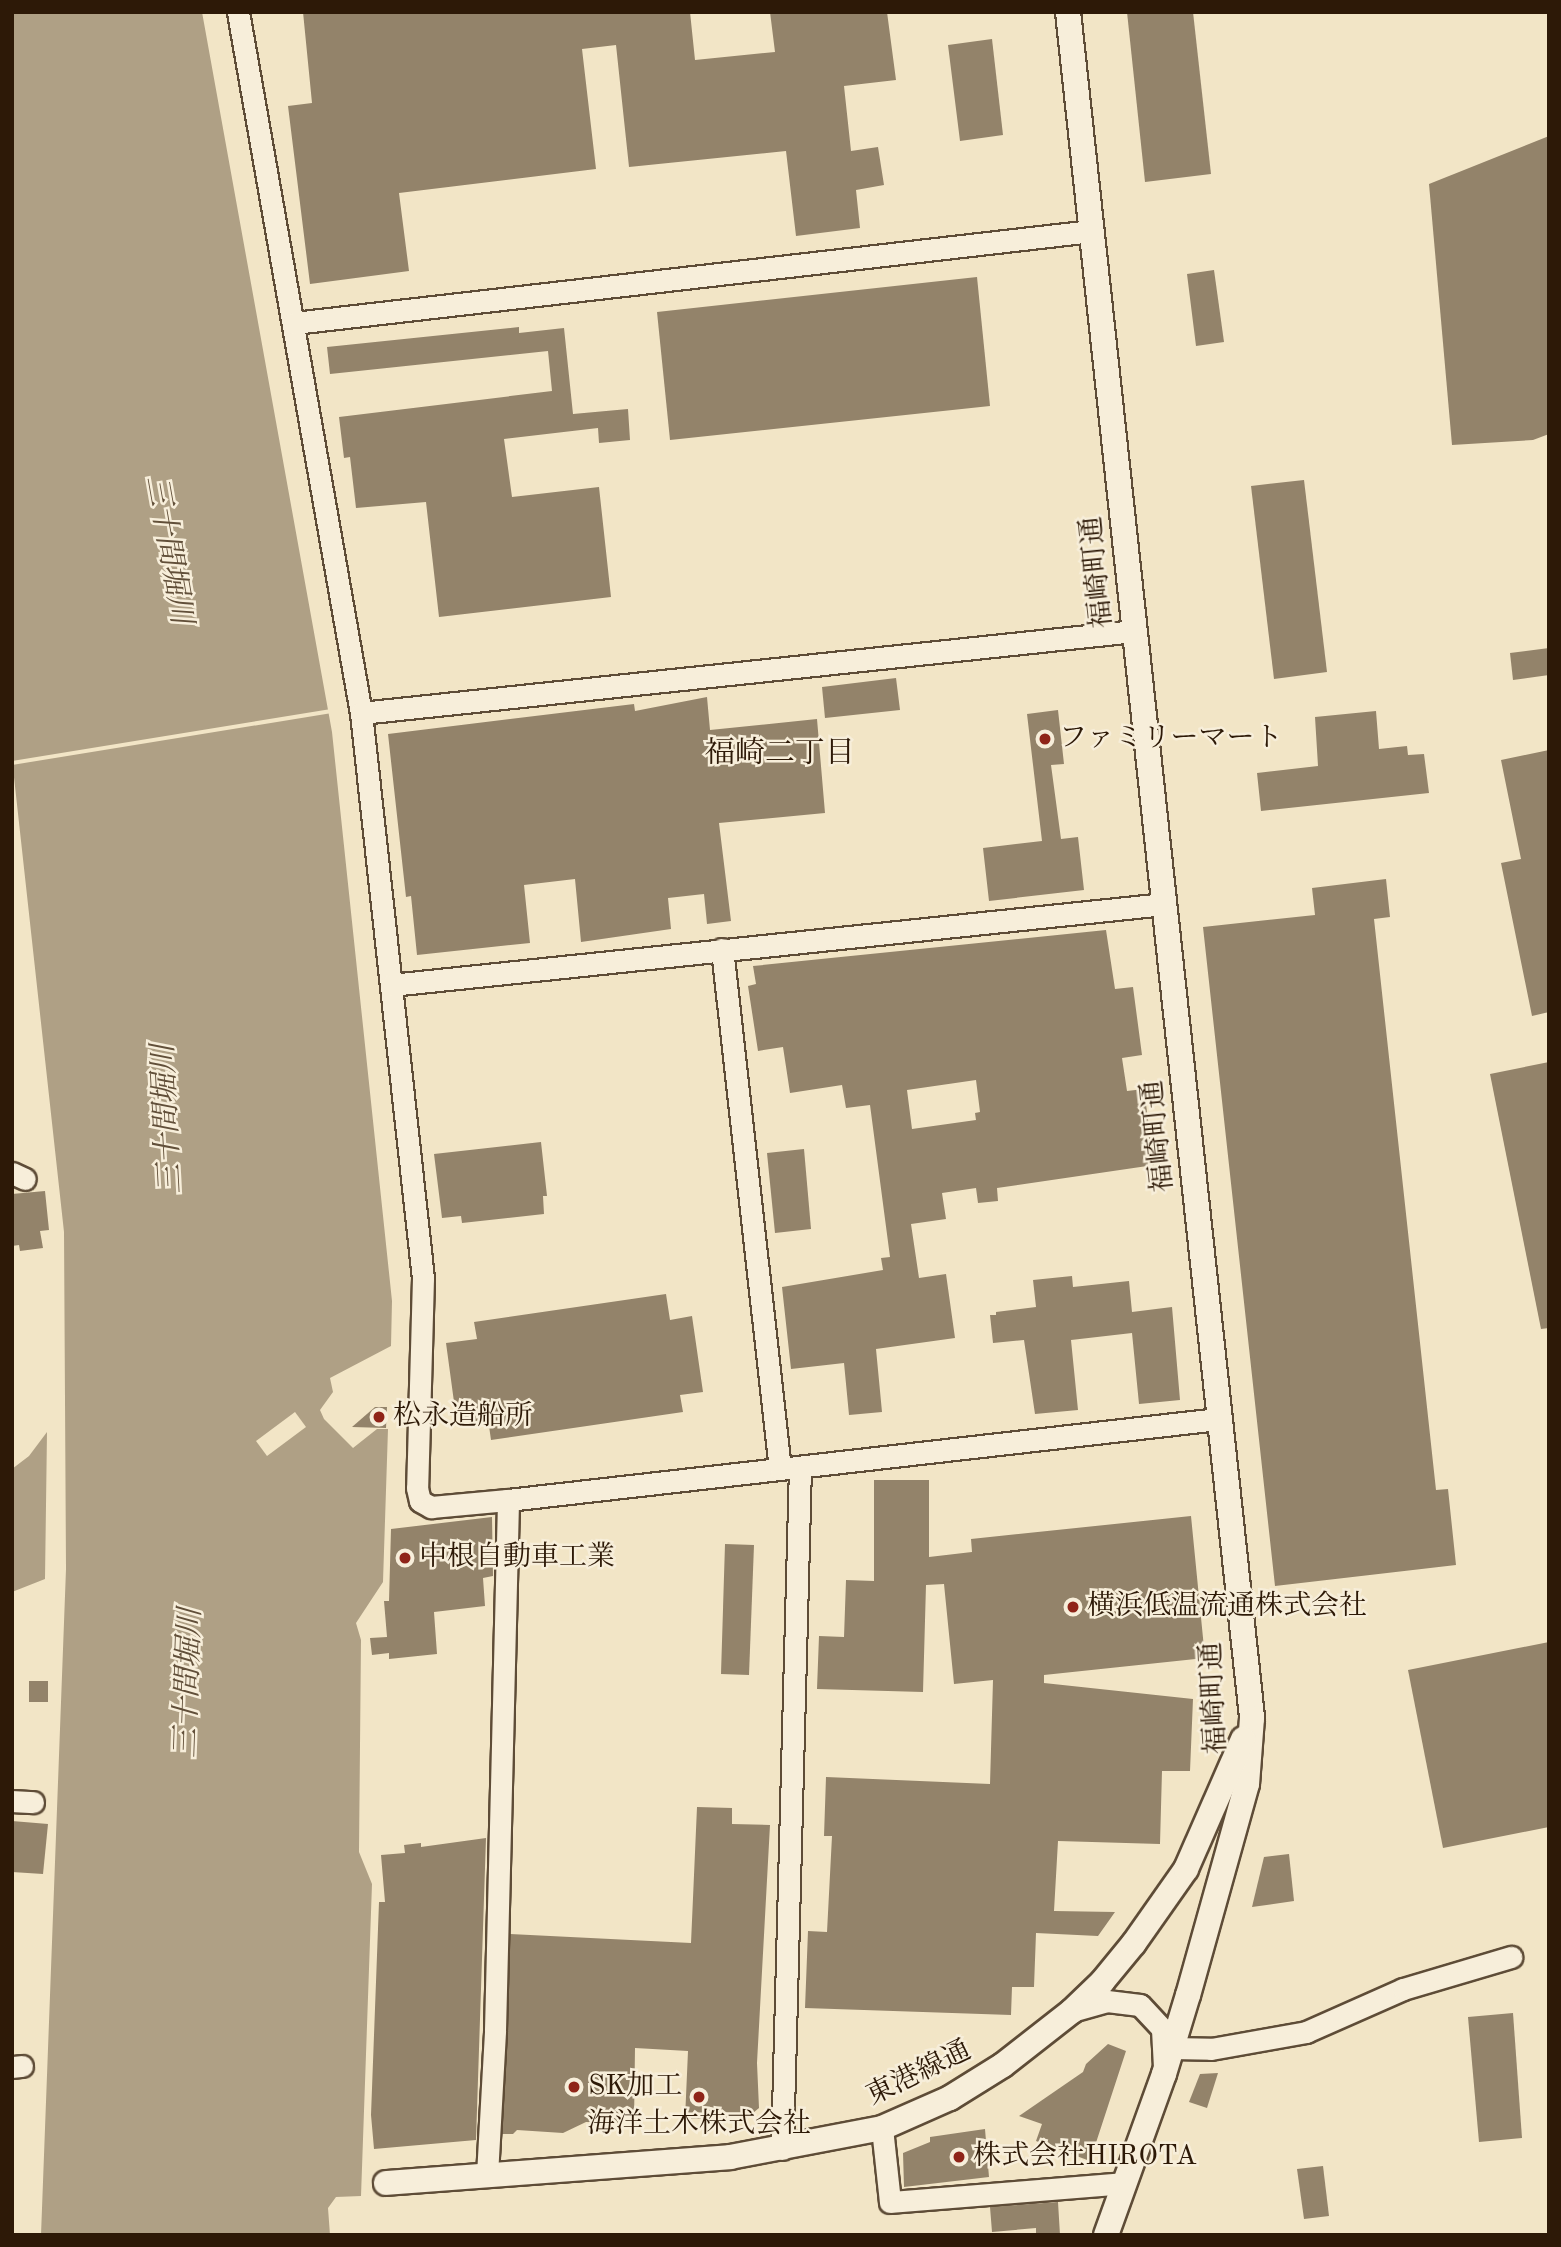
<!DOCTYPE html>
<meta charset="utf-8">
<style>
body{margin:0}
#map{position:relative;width:1561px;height:2247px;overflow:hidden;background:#f2e5c6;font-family:"Old Standard TT","Noto Serif JP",serif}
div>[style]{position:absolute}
.water>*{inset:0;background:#afa085}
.pier>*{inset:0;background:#f2e5c6}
.building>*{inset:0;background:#93836a}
.roads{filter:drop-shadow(2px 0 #5e4c37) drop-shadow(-2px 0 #5e4c37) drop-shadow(0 2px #5e4c37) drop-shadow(0 -2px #5e4c37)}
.minor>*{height:21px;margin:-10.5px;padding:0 10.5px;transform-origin:10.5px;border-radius:10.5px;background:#f7eeda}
.tertiary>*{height:24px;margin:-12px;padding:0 12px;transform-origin:12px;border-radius:12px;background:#f7eeda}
.dots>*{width:19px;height:19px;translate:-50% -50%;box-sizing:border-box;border:4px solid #f7eeda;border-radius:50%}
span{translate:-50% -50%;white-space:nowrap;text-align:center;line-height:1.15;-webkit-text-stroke:5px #f7eeda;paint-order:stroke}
.street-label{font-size:28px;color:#2d1907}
.poi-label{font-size:28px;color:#2d1907}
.left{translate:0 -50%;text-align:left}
.water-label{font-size:30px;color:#614f39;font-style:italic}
.neighbourhood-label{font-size:30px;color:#2d1907}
.frame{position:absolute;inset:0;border:14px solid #2d1907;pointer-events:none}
</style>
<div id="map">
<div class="water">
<i style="clip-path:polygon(12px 12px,202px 12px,332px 732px,392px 1301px,391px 1346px,330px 1378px,333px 1392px,320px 1410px,324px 1419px,353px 1448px,377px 1429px,388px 1429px,383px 1582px,356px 1623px,361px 1640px,359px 1852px,372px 1884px,361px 2196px,336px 2197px,328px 2208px,330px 2235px,41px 2235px,66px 1569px,64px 1232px,12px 759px)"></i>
<i style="clip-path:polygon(47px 1432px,45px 1579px,12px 1592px,12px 1469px,29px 1456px)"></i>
</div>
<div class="pier">
<i style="clip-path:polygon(331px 709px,332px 713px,12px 765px,12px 761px)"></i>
<i style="clip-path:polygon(295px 1412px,306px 1427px,267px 1456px,256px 1441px)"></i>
</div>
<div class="building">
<i style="clip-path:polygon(303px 12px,690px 12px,695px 60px,775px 52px,770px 12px,887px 12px,896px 80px,844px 86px,851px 151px,878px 147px,884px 185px,856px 190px,860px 228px,796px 236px,786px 151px,629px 167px,616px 45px,582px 49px,596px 169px,399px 193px,409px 271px,310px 284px,288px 106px,312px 103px)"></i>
<i style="clip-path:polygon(1127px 12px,1193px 12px,1211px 174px,1145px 182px)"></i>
<i style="clip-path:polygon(992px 39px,1003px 135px,960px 141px,948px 45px)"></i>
<i style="clip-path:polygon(1549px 136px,1549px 434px,1533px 440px,1452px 445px,1429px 184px)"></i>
<i style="clip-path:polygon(1214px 270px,1224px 342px,1196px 346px,1187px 274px)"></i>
<i style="clip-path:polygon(977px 277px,990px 406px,670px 440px,657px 312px)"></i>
<i style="clip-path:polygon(519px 327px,519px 333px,564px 328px,573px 414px,628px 409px,630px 440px,599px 443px,598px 428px,504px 439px,512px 497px,599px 487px,611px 597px,439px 617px,426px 502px,356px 508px,350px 457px,344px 458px,339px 417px,552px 391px,548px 351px,330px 374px,327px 347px)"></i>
<i style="clip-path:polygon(1304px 480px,1327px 672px,1274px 679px,1251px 486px)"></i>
<i style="clip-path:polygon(1549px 648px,1549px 675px,1513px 680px,1510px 653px)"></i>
<i style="clip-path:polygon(896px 678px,900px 710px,825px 718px,822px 687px)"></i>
<i style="clip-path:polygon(707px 697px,710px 730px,817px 719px,825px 813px,719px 823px,731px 921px,707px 924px,704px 894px,668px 898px,671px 929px,581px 942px,575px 879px,524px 885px,530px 943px,417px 955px,411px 896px,406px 897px,388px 734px,634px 704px,635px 711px)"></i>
<i style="clip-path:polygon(1058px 710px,1064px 764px,1051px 765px,1061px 839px,1078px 837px,1084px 890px,989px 901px,983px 848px,1042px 841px,1027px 714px)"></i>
<i style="clip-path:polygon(1376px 711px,1379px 749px,1407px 746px,1408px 755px,1424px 754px,1429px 793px,1261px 811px,1257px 773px,1318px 766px,1315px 717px)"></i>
<i style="clip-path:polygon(1549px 750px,1549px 1012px,1532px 1016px,1501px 863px,1521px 859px,1501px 760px)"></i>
<i style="clip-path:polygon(1386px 879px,1390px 917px,1374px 919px,1436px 1490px,1448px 1489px,1456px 1565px,1275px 1586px,1203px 927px,1315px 915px,1312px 888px)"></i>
<i style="clip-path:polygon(evenodd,1106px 930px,1115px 989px,1133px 987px,1142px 1055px,1122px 1058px,1127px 1091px,1144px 1089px,1154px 1165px,997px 1188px,998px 1201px,978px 1203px,976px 1188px,942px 1193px,946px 1219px,911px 1224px,919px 1278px,946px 1274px,955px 1338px,876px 1349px,882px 1412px,849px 1415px,844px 1363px,791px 1369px,782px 1287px,883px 1270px,881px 1258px,890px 1257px,870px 1105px,846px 1108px,842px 1085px,790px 1093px,783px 1047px,758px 1051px,748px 986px,756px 984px,753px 966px,1106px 930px,976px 1080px,980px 1112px,975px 1113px,976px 1120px,912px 1129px,907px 1090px,976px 1080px)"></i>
<i style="clip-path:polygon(1549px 1062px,1549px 1328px,1541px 1329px,1490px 1074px)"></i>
<i style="clip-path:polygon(541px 1142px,547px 1196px,543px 1196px,544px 1214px,462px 1223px,461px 1216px,442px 1218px,434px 1154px)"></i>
<i style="clip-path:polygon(804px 1149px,811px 1229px,775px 1233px,767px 1153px)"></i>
<i style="clip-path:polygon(45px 1191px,49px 1230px,40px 1231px,43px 1248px,20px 1251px,19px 1245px,12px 1246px,12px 1194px)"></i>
<i style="clip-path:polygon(1072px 1276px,1073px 1287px,1129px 1281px,1132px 1312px,1172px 1307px,1180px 1400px,1139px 1404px,1132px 1333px,1071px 1340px,1078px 1410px,1035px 1414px,1024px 1340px,993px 1343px,990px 1315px,996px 1315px,996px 1312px,1036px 1307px,1033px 1280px)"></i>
<i style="clip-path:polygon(666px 1294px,670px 1320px,692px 1316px,703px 1392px,680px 1395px,683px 1412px,491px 1440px,488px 1419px,457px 1424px,446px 1343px,477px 1339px,474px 1322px)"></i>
<i style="clip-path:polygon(375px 1407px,387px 1407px,386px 1428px,352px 1427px)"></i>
<i style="clip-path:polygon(874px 1480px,929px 1480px,929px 1557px,972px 1552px,971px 1539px,1191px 1516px,1205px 1658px,1044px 1675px,1044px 1683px,1193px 1699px,1190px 1771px,1162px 1771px,1160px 1844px,1058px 1841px,1054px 1911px,1115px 1912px,1098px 1936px,1036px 1933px,1034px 1987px,1012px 1987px,1011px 2015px,805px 2008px,808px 1931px,827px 1932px,832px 1836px,824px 1836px,826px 1777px,990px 1784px,993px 1680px,954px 1684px,944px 1584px,926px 1585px,923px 1692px,817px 1689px,819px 1636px,844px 1637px,846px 1580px,874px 1581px)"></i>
<i style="clip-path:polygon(492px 1517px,493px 1576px,483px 1578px,485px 1606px,434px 1612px,437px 1654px,389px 1659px,389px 1653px,372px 1655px,370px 1638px,387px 1637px,384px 1601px,389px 1601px,391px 1529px)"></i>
<i style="clip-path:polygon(725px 1544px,754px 1545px,749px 1675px,721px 1674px)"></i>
<i style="clip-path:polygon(1549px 1642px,1549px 1827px,1443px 1848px,1408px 1670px)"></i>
<i style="clip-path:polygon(29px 1681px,48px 1681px,48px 1702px,29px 1702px)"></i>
<i style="clip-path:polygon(697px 1807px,732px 1808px,732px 1824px,770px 1825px,757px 2063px,759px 2108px,748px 2117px,685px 2119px,688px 2051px,635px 2048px,634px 2123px,586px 2122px,563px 2133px,517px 2130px,513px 2134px,502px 2134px,510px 1934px,691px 1943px)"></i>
<i style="clip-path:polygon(12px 1821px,48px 1824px,43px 1874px,12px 1872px)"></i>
<i style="clip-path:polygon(486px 1838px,476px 2140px,374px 2149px,371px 2115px,379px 1902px,385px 1902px,381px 1855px,405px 1853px,404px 1845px,421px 1843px,421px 1847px)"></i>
<i style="clip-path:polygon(1289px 1854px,1294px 1901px,1252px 1907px,1264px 1857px)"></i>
<i style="clip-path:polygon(1513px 2013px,1522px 2138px,1479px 2142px,1468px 2017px)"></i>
<i style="clip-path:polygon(1108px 2044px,1126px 2051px,1090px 2161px,1036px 2141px,1042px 2124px,1019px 2116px,1083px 2072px,1086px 2064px)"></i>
<i style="clip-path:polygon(1218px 2073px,1207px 2108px,1189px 2102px,1200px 2074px)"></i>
<i style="clip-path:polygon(985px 2129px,989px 2177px,904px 2187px,903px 2153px,930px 2142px,930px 2137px)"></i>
<i style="clip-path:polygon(1323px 2166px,1329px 2216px,1304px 2219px,1297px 2169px)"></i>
<i style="clip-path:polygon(1058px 2202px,1060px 2235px,1036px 2235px,1036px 2228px,992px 2232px,990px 2207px)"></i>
</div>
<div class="roads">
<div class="minor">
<i style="left:238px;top:12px;width:712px;rotate:80.05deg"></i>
<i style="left:361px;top:713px;width:568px;rotate:83.74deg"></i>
<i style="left:423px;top:1278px;width:210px;rotate:91.6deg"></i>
<i style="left:417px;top:1488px;width:13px;rotate:77deg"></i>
<i style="left:420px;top:1501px;width:13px;rotate:29deg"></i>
<i style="left:431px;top:1507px;width:77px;rotate:-5.2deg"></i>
<i style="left:508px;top:1500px;width:715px;rotate:-6.51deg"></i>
<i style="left:294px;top:323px;width:802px;rotate:-6.58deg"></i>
<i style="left:361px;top:713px;width:778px;rotate:-6.05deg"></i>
<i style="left:722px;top:949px;width:523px;rotate:83.64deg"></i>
<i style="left:391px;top:985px;width:777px;rotate:-5.98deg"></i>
<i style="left:12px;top:1173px;width:14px;rotate:25deg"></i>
<i style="left:12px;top:1801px;width:21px;rotate:3deg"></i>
<i style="left:1072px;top:2011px;width:36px;rotate:-16deg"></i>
<i style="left:1107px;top:2001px;width:33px;rotate:7deg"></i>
<i style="left:1140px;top:2005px;width:33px;rotate:47deg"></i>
<i style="left:1162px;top:2029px;width:36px;rotate:87deg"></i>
<i style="left:1172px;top:2048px;width:39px;rotate:1deg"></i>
<i style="left:1211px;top:2049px;width:97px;rotate:-10.1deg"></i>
<i style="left:1306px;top:2032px;width:106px;rotate:-23.9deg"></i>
<i style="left:1403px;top:1989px;width:113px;rotate:-16.5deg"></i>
<i style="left:12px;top:2067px;width:10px;rotate:-6deg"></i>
<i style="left:882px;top:2128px;width:74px;rotate:83.8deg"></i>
<i style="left:890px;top:2202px;width:235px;rotate:-4.6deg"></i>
<i style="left:782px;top:2149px;width:682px;rotate:-88.49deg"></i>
<i style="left:487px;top:2175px;width:145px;rotate:-86.8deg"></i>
<i style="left:495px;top:2030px;width:530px;rotate:-88.59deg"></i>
</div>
<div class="tertiary">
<i style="left:1068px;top:12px;width:1716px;rotate:83.84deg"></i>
<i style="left:1252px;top:1718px;width:66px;rotate:94.3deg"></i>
<i style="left:1247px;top:1784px;width:219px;rotate:105.6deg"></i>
<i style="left:1188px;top:1995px;width:83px;rotate:106.9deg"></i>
<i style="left:1164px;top:2074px;width:171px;rotate:109.8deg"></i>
<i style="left:386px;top:2183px;width:345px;rotate:-4.3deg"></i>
<i style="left:730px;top:2157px;width:155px;rotate:-10.8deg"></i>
<i style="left:882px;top:2128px;width:74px;rotate:-23.8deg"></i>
<i style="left:950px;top:2098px;width:62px;rotate:-31.9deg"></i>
<i style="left:1003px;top:2065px;width:88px;rotate:-38deg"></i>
<i style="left:1072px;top:2011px;width:42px;rotate:-44deg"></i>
<i style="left:1102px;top:1982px;width:50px;rotate:-50.6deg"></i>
<i style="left:1134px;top:1943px;width:90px;rotate:-54.9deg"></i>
<i style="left:1186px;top:1869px;width:142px;rotate:-66.3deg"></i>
</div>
</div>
<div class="dots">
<i style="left:1045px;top:739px;background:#8f2418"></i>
<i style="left:379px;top:1417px;background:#8f2418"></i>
<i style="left:405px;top:1558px;background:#8f2418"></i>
<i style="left:1073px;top:1607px;background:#8f2418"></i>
<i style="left:574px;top:2087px;background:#8f2418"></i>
<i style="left:699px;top:2097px;background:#8f2418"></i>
<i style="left:959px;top:2157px;background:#8f2418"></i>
</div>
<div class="street-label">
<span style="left:1098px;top:572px;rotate:-96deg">福崎町通</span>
<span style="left:1159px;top:1136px;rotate:-96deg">福崎町通</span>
<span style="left:1215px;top:1698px;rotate:-93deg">福崎町通</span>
<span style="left:919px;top:2074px;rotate:-26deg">東港線通</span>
</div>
<div class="poi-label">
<span class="left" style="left:1059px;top:739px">ファミリーマート</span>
<span class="left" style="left:393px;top:1417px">松永造船所</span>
<span class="left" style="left:419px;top:1558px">中根自動車工業</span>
<span class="left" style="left:1087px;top:1607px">横浜低温流通株式会社</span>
<span class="left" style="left:588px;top:2087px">SK加工</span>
<span style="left:699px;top:2125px">海洋土木株式会社</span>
<span class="left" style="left:973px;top:2157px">株式会社HIROTA</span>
</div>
<div class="water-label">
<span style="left:168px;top:550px;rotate:80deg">三十間堀川</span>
<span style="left:168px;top:1119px;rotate:-93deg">三十間堀川</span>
<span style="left:189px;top:1683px;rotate:-88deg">三十間堀川</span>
</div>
<div class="neighbourhood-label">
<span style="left:780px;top:754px">福崎二丁目</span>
</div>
<div class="frame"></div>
</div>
